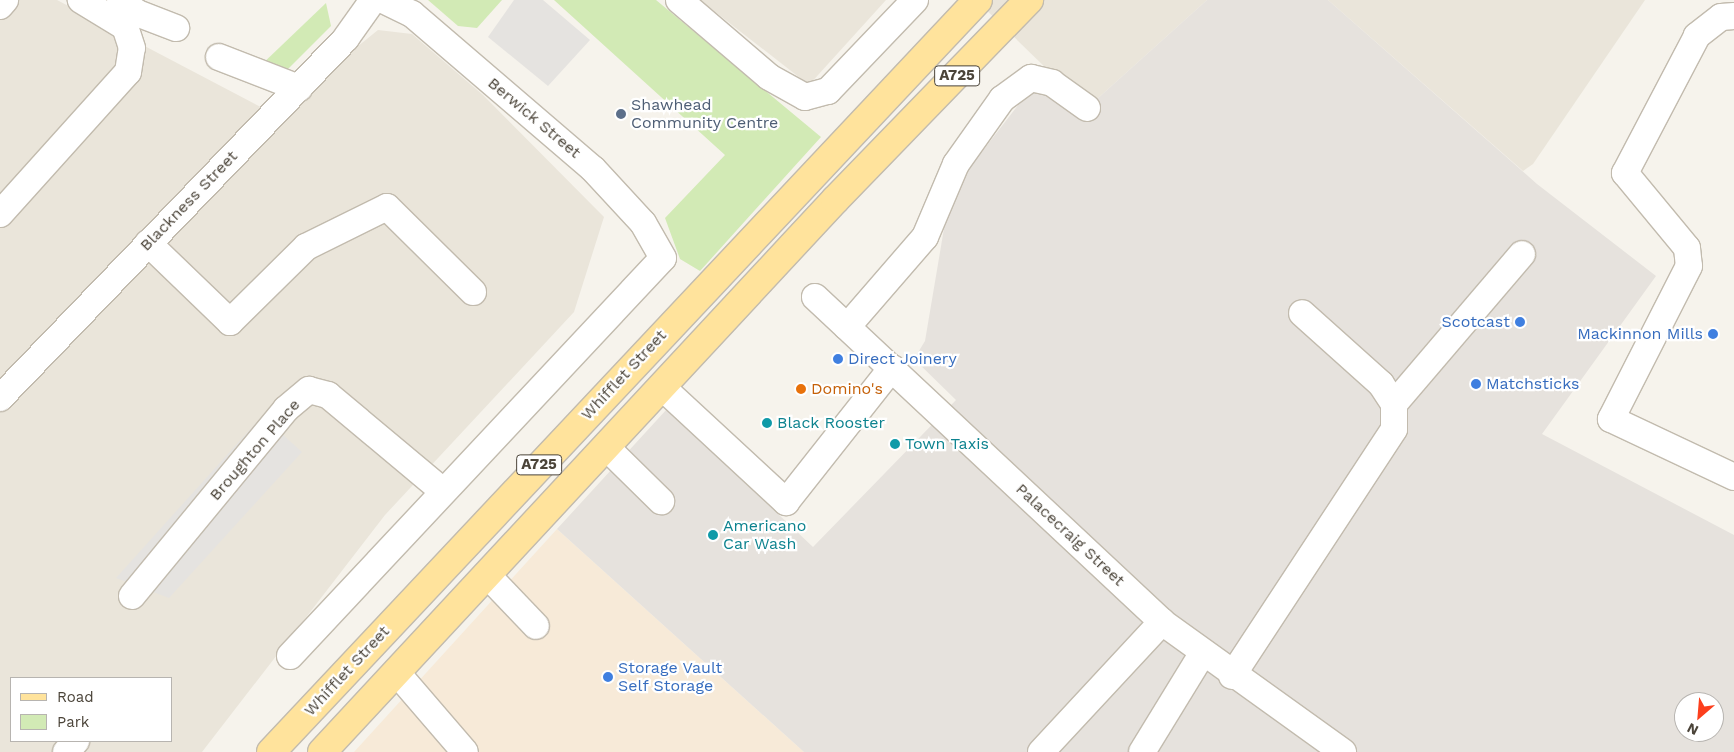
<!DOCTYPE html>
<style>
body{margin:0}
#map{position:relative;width:1734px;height:752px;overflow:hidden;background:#f6f3ec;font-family:"Work Sans",sans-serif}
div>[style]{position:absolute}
.residential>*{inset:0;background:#eae5da}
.commercial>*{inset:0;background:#f7ead8}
.industrial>*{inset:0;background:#e6e2dd}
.green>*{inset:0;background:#d2eab5}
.parking>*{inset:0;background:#e5e3e0}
.roads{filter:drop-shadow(1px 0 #c2bbae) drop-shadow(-1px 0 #c2bbae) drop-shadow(0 1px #c2bbae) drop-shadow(0 -1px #c2bbae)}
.minor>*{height:26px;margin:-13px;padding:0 13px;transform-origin:13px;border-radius:13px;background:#fff}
.major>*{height:28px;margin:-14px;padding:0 14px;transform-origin:14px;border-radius:14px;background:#ffe39c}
.dots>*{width:14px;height:14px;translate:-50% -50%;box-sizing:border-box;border:2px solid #fff;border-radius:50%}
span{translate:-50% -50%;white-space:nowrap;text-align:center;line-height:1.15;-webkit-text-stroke:4.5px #fff;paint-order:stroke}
.shield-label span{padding:1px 4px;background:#fff;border:1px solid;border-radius:4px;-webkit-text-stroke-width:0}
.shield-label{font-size:15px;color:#4b4439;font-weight:700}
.service-label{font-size:16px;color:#4e5e75}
.left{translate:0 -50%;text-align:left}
.street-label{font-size:16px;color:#4b4439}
.shop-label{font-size:16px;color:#366cbe}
.right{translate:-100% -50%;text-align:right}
.food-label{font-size:16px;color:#c56008}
.culture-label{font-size:16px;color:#0d838f}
.legend{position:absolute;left:10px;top:677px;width:162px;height:65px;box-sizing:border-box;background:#fff;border:1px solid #b7b4b0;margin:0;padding:6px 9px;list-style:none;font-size:15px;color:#4b4439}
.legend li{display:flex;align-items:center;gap:10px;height:25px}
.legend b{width:25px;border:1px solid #b7b4b0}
.north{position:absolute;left:1674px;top:692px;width:50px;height:50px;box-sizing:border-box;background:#fff;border:1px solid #b7b4b0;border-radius:50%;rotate:207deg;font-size:14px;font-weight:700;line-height:20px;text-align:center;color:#4b4439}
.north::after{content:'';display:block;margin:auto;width:18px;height:22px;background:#fc3f1d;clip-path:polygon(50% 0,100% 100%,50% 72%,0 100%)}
</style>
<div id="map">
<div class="residential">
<i style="clip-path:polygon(evenodd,0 0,57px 0,274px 114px,378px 30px,412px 34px,483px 95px,604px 217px,574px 312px,385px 515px,202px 752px,0 752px,0 0,11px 678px,171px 678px,171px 741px,11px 741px,11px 678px)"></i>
<i style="clip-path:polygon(700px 0,886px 0,809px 85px)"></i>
<i style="clip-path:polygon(976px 0,1207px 0,1087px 108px)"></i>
<i style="clip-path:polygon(1328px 0,1645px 0,1533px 164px,1523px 171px)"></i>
</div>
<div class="commercial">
<i style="clip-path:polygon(557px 529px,804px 752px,354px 752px)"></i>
</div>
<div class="industrial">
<i style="clip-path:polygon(evenodd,1207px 0,1328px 0,1537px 184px,1656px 276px,1542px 434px,1734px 535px,1734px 752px,804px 752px,557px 529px,667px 409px,813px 547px,956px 400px,914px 359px,925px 341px,950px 193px,1046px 69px,1087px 108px,1207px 0,1684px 702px,1714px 702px,1714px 732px,1684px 732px,1684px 702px)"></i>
</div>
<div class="green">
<i style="clip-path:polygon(428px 0,502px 0,477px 28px,458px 26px)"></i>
<i style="clip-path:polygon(554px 0,656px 0,821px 137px,700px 271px,680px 259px,665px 218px,725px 155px)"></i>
<i style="clip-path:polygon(326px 3px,331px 26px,283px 74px,258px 68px)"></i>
</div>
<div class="parking">
<i style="clip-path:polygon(514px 0,543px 0,590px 40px,548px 86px,488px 37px)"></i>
<i style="clip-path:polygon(262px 416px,302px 452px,169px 598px,116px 578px)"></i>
</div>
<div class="roads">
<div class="minor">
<i style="left:120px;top:0;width:21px;rotate:37deg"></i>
<i style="left:137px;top:13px;width:42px;rotate:21deg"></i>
<i style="left:679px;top:0;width:118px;rotate:40.5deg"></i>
<i style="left:769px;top:77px;width:41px;rotate:29.1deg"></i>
<i style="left:805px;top:97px;width:24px;rotate:-15deg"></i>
<i style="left:828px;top:91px;width:126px;rotate:-46.3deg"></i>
<i style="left:0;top:6px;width:8px;rotate:-50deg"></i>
<i style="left:1734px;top:16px;width:13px;rotate:176deg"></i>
<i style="left:1721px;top:17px;width:31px;rotate:142deg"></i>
<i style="left:1697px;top:36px;width:155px;rotate:117.7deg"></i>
<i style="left:1625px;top:173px;width:97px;rotate:50.4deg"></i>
<i style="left:1687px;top:248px;width:18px;rotate:84deg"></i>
<i style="left:1689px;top:266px;width:172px;rotate:117deg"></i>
<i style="left:1611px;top:419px;width:136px;rotate:25.2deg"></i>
<i style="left:219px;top:57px;width:86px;rotate:21.2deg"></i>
<i style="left:0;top:214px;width:191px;rotate:-48deg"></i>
<i style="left:128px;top:72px;width:24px;rotate:-81deg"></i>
<i style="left:132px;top:48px;width:22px;rotate:-108deg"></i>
<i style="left:125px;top:27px;width:52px;rotate:-148.5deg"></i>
<i style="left:148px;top:243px;width:114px;rotate:43.9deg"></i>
<i style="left:230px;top:322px;width:107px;rotate:-44.6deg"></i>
<i style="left:306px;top:247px;width:90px;rotate:-26.3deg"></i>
<i style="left:387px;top:207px;width:121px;rotate:44.7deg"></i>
<i style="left:815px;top:297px;width:475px;rotate:43.1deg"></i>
<i style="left:1162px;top:622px;width:223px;rotate:35.7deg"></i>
<i style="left:847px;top:327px;width:119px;rotate:-49.1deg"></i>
<i style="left:925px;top:237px;width:79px;rotate:-67deg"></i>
<i style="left:956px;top:164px;width:80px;rotate:-54.7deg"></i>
<i style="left:1002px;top:99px;width:36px;rotate:-36deg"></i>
<i style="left:1031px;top:78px;width:22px;rotate:13deg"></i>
<i style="left:1052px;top:83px;width:43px;rotate:35.5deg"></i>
<i style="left:663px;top:388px;width:168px;rotate:42.8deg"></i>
<i style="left:786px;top:502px;width:171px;rotate:-51.7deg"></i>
<i style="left:0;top:398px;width:499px;rotate:-46.1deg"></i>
<i style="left:346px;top:38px;width:47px;rotate:-54.6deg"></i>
<i style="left:1394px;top:404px;width:197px;rotate:-49.5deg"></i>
<i style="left:607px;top:448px;width:76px;rotate:44.5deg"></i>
<i style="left:488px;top:576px;width:69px;rotate:46.2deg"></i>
<i style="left:132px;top:596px;width:242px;rotate:-50.5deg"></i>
<i style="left:286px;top:409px;width:30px;rotate:-40deg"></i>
<i style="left:309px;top:390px;width:20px;rotate:15deg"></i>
<i style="left:328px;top:395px;width:150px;rotate:39.9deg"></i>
<i style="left:290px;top:656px;width:545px;rotate:-46.86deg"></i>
<i style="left:663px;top:258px;width:40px;rotate:-119.7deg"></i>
<i style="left:643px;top:223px;width:74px;rotate:-132.8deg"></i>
<i style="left:593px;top:169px;width:238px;rotate:-139.4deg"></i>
<i style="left:412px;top:14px;width:32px;rotate:-154deg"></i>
<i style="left:397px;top:673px;width:104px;rotate:49.3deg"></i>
<i style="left:1232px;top:676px;width:295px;rotate:-56.7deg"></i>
<i style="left:1394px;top:429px;width:25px;rotate:-90deg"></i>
<i style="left:1394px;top:404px;width:24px;rotate:-123deg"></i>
<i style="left:1381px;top:384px;width:106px;rotate:-138.1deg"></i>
<i style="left:66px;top:752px;width:15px;rotate:-48deg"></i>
<i style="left:1041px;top:752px;width:178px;rotate:-47.1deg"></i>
<i style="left:1142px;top:752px;width:115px;rotate:-58.5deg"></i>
</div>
<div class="major">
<i style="left:271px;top:752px;width:1032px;rotate:-46.77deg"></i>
<i style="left:322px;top:752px;width:754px;rotate:-47.1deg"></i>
<i style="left:835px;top:200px;width:279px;rotate:-45.9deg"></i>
</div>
</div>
<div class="dots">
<i style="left:621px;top:114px;background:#5c6f8a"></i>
<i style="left:1520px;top:322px;background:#3f7fe0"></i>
<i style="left:1713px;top:334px;background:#3f7fe0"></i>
<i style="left:838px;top:359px;background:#3f7fe0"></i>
<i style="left:1476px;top:384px;background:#3f7fe0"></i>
<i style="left:801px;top:389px;background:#e8710a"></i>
<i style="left:767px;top:423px;background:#0f9aa8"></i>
<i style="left:895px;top:444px;background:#0f9aa8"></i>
<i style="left:713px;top:535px;background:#0f9aa8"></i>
<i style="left:608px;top:677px;background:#3f7fe0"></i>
</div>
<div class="shield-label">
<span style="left:957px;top:76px">A725</span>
<span style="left:539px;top:465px">A725</span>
</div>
<div class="service-label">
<span class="left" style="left:631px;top:114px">Shawhead<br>Community Centre</span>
</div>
<div class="street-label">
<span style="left:534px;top:118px;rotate:40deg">Berwick Street</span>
<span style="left:189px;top:201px;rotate:-46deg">Blackness Street</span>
<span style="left:624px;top:375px;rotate:-47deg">Whifflet Street</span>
<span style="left:255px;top:450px;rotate:-49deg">Broughton Place</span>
<span style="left:1070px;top:535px;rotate:43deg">Palacecraig Street</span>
<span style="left:347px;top:671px;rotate:-47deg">Whifflet Street</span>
</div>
<div class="shop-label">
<span class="right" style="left:1510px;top:322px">Scotcast</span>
<span class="right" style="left:1703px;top:334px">Mackinnon Mills</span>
<span class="left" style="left:848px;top:359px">Direct Joinery</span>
<span class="left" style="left:1486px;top:384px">Matchsticks</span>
<span class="left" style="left:618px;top:677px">Storage Vault<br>Self Storage</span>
</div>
<div class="food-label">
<span class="left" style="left:811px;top:389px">Domino's</span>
</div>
<div class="culture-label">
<span class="left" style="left:777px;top:423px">Black Rooster</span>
<span class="left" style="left:905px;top:444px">Town Taxis</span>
<span class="left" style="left:723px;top:535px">Americano<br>Car Wash</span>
</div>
<ul class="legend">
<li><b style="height:6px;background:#ffe39c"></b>Road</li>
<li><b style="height:14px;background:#d2eab5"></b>Park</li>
</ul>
<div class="north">N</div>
</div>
